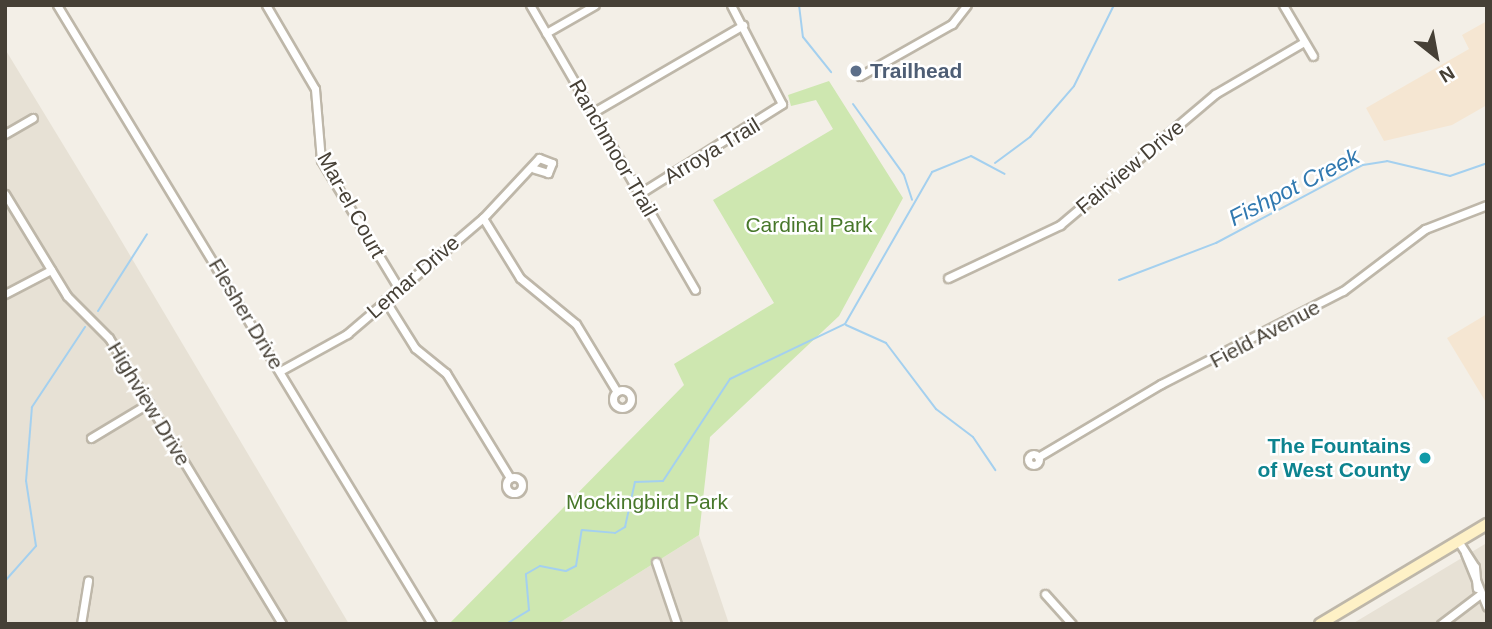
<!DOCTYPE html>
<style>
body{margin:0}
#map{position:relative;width:1492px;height:629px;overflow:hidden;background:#f3efe7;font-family:Arial,sans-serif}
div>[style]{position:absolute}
.residential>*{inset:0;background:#e7e1d5}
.commercial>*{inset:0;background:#f5e6d2}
.green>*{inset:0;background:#cee7b0}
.stream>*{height:2px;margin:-1px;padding:0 1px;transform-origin:1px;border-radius:1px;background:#a4d0ef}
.roads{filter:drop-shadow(2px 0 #beb7a9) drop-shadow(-2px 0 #beb7a9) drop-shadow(0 2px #beb7a9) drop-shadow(0 -2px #beb7a9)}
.street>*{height:7px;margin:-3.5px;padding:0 3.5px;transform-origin:3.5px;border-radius:3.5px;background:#fff}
.street>.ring{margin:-3.5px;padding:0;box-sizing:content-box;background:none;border:7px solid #fff;border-radius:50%}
.secondary>*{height:10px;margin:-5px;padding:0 5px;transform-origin:5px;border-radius:5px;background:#fef1c6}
.dots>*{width:19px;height:19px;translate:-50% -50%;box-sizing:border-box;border:4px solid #fff;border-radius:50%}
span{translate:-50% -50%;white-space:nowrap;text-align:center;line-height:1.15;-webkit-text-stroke:5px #fff;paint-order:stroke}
.service-label{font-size:21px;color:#4e5e75;font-weight:700}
.left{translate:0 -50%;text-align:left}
.street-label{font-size:21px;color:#464036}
.park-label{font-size:21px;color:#47772a}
.culture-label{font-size:21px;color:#0d838f;font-weight:700}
.right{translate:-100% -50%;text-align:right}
.water-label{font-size:23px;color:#3179b0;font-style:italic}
.frame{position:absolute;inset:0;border:7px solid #464036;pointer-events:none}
.north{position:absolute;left:1401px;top:21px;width:70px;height:70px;-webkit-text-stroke:5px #fff;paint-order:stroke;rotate:149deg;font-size:19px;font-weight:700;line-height:28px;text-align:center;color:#464036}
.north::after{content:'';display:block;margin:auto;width:24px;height:32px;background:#464036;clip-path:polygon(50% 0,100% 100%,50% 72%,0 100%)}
</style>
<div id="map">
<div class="residential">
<i style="clip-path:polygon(5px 49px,109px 220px,349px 624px,5px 624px)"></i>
<i style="clip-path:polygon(699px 535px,729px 624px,558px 624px,559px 623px)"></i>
<i style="clip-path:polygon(1485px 544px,1487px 624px,1352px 624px,1377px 609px)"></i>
</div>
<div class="commercial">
<i style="clip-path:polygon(1487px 21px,1487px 105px,1452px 125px,1384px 141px,1366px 108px,1469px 49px,1462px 35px)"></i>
<i style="clip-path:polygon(1487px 314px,1487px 404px,1447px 338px)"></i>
</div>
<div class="green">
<i style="clip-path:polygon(829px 81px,903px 198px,839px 316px,710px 437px,699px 535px,559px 623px,449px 624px,684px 385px,674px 364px,774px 303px,713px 200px,833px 129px,816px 100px,791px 106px,788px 95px)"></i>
</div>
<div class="stream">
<i style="left:799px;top:5px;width:32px;rotate:83deg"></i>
<i style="left:803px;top:37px;width:45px;rotate:51.3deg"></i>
<i style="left:853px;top:104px;width:87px;rotate:54.3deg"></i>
<i style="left:904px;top:175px;width:26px;rotate:72deg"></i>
<i style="left:995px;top:163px;width:44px;rotate:-36.6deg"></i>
<i style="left:1030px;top:137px;width:67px;rotate:-49.2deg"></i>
<i style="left:1074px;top:86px;width:90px;rotate:-63.7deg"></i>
<i style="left:1119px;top:280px;width:104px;rotate:-20.9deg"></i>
<i style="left:1216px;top:243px;width:166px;rotate:-28deg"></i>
<i style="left:1363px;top:165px;width:24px;rotate:-9deg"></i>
<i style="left:1387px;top:161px;width:65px;rotate:13.4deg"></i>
<i style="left:1450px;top:176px;width:39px;rotate:-19deg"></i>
<i style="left:98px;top:311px;width:91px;rotate:-57.5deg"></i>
<i style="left:846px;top:325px;width:44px;rotate:24.2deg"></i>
<i style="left:886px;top:343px;width:83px;rotate:52.9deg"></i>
<i style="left:936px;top:409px;width:46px;rotate:37.1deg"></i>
<i style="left:973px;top:437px;width:40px;rotate:56deg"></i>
<i style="left:5px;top:581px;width:47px;rotate:-48.5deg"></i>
<i style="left:36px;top:546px;width:66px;rotate:-98.7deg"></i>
<i style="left:26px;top:481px;width:74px;rotate:-85.4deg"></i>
<i style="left:32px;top:407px;width:96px;rotate:-56.5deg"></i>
<i style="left:506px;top:624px;width:27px;rotate:-31deg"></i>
<i style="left:529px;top:610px;width:36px;rotate:-95deg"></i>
<i style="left:526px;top:574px;width:16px;rotate:-30deg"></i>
<i style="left:540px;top:566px;width:26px;rotate:11deg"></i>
<i style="left:566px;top:571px;width:11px;rotate:-27deg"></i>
<i style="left:576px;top:566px;width:36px;rotate:-81deg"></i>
<i style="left:582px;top:530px;width:33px;rotate:5deg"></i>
<i style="left:615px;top:533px;width:12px;rotate:-31deg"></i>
<i style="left:625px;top:527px;width:46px;rotate:-77.5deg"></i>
<i style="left:635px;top:482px;width:28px;rotate:-2deg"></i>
<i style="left:663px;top:481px;width:122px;rotate:-56.7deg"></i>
<i style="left:730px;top:379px;width:127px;rotate:-25.6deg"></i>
<i style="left:845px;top:324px;width:175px;rotate:-60.2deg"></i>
<i style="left:932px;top:172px;width:42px;rotate:-22.3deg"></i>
<i style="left:971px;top:156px;width:38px;rotate:28deg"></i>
</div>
<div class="roads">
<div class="street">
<i style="left:57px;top:5px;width:724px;rotate:58.79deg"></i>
<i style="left:266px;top:5px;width:97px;rotate:59.7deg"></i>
<i style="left:315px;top:89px;width:71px;rotate:85.2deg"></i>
<i style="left:321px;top:160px;width:151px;rotate:58.8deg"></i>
<i style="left:530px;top:5px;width:329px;rotate:59.9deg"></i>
<i style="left:1283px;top:5px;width:59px;rotate:59.5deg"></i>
<i style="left:546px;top:33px;width:56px;rotate:-29.7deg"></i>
<i style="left:860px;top:76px;width:106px;rotate:-29.5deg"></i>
<i style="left:952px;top:24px;width:24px;rotate:-52deg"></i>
<i style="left:592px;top:113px;width:175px;rotate:-30.2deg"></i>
<i style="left:5px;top:134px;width:32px;rotate:-30deg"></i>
<i style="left:5px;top:194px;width:119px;rotate:58.7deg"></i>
<i style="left:67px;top:296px;width:59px;rotate:45deg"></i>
<i style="left:109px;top:338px;width:334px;rotate:58.8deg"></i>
<i style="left:639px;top:194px;width:169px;rotate:-32.2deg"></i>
<i style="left:782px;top:104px;width:111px;rotate:-117.3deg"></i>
<i style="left:483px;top:218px;width:70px;rotate:58.3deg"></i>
<i style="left:520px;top:278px;width:72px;rotate:39.4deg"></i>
<i style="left:576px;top:324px;width:79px;rotate:58.9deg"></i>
<i style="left:948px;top:278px;width:124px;rotate:-25.3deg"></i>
<i style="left:1060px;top:225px;width:203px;rotate:-40.2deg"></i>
<i style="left:1215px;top:94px;width:103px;rotate:-30.3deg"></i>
<i style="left:5px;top:294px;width:52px;rotate:-27.6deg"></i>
<i style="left:385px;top:300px;width:57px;rotate:58deg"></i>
<i style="left:415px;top:348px;width:40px;rotate:39deg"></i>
<i style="left:446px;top:373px;width:123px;rotate:58.6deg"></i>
<i style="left:280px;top:371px;width:77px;rotate:-28.9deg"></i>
<i style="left:347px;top:334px;width:179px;rotate:-40.5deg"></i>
<i style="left:483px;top:218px;width:82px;rotate:-47deg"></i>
<i style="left:539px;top:158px;width:14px;rotate:21deg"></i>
<i style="left:552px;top:163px;width:11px;rotate:112deg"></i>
<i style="left:548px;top:173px;width:14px;rotate:-163deg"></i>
<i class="ring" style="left:613px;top:390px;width:11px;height:11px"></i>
<i style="left:91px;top:438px;width:68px;rotate:-31.1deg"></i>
<i class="ring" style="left:1028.5px;top:454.5px;width:4px;height:4px"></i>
<i style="left:1038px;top:457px;width:143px;rotate:-30.7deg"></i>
<i style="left:1161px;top:384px;width:204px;rotate:-27.1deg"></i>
<i style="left:1343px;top:291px;width:103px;rotate:-37.1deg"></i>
<i style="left:1425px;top:229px;width:66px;rotate:-21.2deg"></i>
<i class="ring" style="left:506px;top:477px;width:9px;height:9px"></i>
<i style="left:1458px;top:541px;width:31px;rotate:57deg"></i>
<i style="left:1475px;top:567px;width:21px;rotate:85deg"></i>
<i style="left:1465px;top:553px;width:58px;rotate:67.8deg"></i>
<i style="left:656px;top:562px;width:65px;rotate:71.3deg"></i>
<i style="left:1045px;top:594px;width:40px;rotate:48deg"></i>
<i style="left:81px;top:624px;width:44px;rotate:-80.8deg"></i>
<i style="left:1441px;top:624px;width:48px;rotate:-37.3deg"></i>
</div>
<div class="secondary">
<i style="left:1320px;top:624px;width:195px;rotate:-30.9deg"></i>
</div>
</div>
<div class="dots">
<i style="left:856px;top:71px;background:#5c6f8a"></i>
<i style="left:1425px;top:458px;background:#0f9aa8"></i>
</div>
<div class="service-label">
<span class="left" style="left:870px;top:71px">Trailhead</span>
</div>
<div class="street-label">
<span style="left:613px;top:148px;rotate:60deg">Ranchmoor Trail</span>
<span style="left:712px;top:151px;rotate:-31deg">Arroya Trail</span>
<span style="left:1130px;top:167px;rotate:-40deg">Fairview Drive</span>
<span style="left:351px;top:205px;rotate:61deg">Mar-el Court</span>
<span style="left:413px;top:277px;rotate:-41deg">Lemar Drive</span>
<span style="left:246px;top:314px;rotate:59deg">Flesher Drive</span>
<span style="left:1265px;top:334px;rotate:-28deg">Field Avenue</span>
<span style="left:149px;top:404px;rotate:59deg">Highview Drive</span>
</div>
<div class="park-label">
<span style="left:809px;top:225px">Cardinal Park</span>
<span style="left:647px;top:502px">Mockingbird Park</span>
</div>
<div class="culture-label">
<span class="right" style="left:1411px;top:458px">The Fountains<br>of West County</span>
</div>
<div class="water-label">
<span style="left:1294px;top:187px;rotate:-27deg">Fishpot Creek</span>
</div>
<div class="frame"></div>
<div class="north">N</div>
</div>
